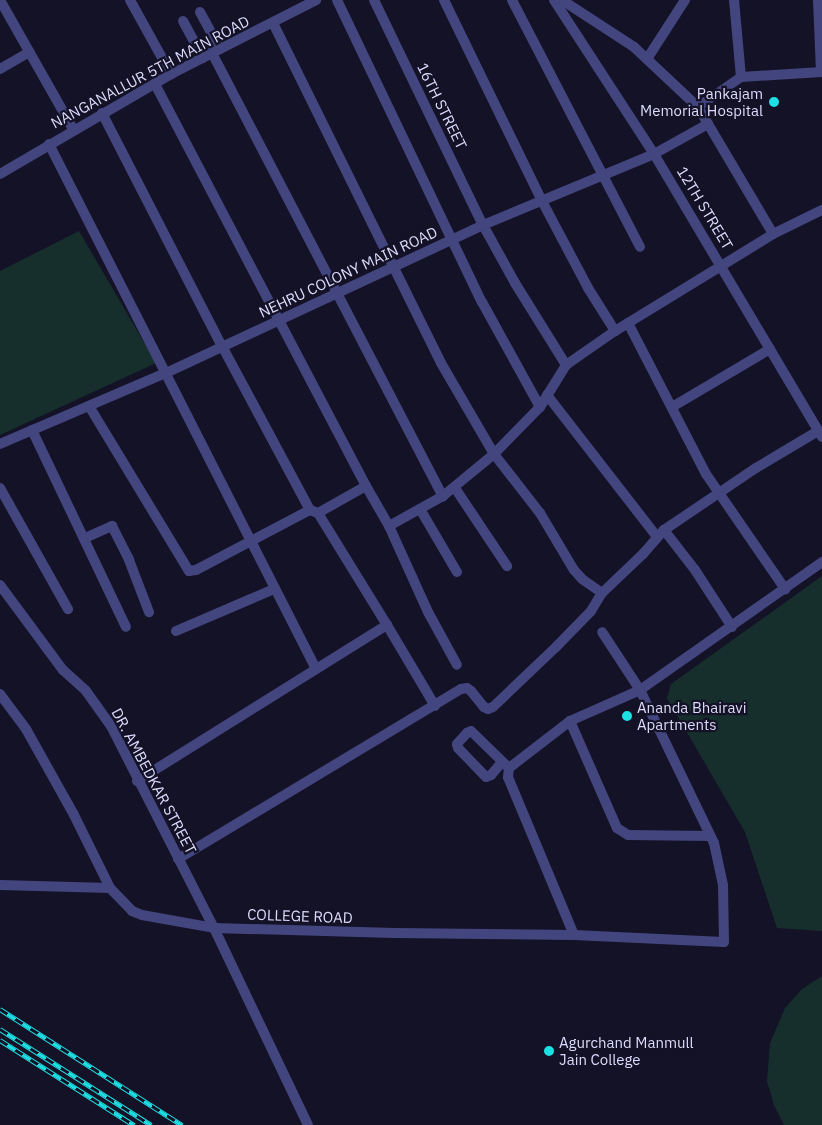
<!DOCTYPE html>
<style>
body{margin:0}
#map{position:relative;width:822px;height:1125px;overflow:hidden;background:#141226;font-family:"IBM Plex Sans",sans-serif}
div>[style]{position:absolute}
.green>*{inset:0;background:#162f2c}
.minor>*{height:10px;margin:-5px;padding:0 5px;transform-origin:5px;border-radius:5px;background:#43457f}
.rail>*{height:5px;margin-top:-2.5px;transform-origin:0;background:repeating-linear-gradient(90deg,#141226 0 9px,#1de0e5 0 18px);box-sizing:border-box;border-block:1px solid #1de0e5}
.dots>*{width:14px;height:14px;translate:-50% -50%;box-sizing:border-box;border:2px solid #141226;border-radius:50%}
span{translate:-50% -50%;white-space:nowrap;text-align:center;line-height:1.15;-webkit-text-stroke:4.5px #141226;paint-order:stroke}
.street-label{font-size:15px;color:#dcdbfb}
.poi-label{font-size:15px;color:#dcdbfb}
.right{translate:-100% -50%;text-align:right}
.left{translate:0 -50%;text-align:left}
</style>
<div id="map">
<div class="green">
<i style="clip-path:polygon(79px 231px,156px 363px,0 435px,0 271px)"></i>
<i style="clip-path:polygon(822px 576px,822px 931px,777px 928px,745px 832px,667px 698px,671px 684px)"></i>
<i style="clip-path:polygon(822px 976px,822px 1125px,784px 1125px,774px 1105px,767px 1081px,770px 1043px,785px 1008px,802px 989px)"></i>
</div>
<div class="minor">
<i style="left:0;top:0;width:148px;rotate:60.5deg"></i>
<i style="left:130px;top:0;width:85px;rotate:61deg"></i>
<i style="left:337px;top:0;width:335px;rotate:64.4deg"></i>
<i style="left:482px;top:302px;width:120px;rotate:61.1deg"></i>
<i style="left:374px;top:0;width:250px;rotate:64.2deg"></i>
<i style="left:483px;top:225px;width:66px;rotate:61.1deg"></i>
<i style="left:515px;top:283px;width:97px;rotate:58.1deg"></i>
<i style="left:444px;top:0;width:224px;rotate:64deg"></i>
<i style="left:542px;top:201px;width:98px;rotate:62.1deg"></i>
<i style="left:588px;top:288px;width:51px;rotate:57.9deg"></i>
<i style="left:512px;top:0;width:278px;rotate:62.6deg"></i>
<i style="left:554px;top:0;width:184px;rotate:57deg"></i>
<i style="left:654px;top:154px;width:329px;rotate:59.3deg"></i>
<i style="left:562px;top:0;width:86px;rotate:33.1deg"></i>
<i style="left:634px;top:47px;width:88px;rotate:43.2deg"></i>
<i style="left:698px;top:107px;width:147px;rotate:59.4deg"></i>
<i style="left:734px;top:0;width:77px;rotate:84.8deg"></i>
<i style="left:818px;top:0;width:72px;rotate:87.6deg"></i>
<i style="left:200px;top:12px;width:42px;rotate:61.6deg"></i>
<i style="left:183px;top:21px;width:42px;rotate:61.6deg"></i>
<i style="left:273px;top:23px;width:379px;rotate:63.7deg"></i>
<i style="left:441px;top:363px;width:105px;rotate:59.8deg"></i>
<i style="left:494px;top:454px;width:75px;rotate:52.1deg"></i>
<i style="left:540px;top:513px;width:66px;rotate:59.2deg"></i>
<i style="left:574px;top:570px;width:12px;rotate:48deg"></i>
<i style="left:582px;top:579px;width:24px;rotate:35deg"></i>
<i style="left:199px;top:50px;width:19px;rotate:-28deg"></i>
<i style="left:212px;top:53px;width:500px;rotate:62.5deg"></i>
<i style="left:647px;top:59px;width:70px;rotate:-57.2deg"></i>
<i style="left:0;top:69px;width:34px;rotate:-30deg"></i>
<i style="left:698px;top:107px;width:52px;rotate:-34.9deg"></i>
<i style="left:741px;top:77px;width:81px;rotate:-3.5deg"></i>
<i style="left:102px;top:113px;width:262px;rotate:62.8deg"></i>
<i style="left:222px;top:346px;width:186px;rotate:61.8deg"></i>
<i style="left:49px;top:144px;width:589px;rotate:63.04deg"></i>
<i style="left:0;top:174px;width:198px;rotate:-30.3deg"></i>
<i style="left:171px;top:74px;width:163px;rotate:-27deg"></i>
<i style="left:628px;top:323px;width:170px;rotate:62.7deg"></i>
<i style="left:706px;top:474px;width:140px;rotate:55.5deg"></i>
<i style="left:547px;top:395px;width:180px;rotate:52.2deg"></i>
<i style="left:89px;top:406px;width:193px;rotate:58.8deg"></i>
<i style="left:189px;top:571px;width:7px;rotate:-8deg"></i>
<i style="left:196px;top:570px;width:129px;rotate:-27.8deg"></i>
<i style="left:310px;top:510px;width:9px;rotate:21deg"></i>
<i style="left:318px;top:513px;width:55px;rotate:-29.4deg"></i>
<i style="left:366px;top:486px;width:454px;rotate:-117.7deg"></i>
<i style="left:672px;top:407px;width:114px;rotate:-30.6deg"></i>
<i style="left:32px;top:430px;width:218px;rotate:64.5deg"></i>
<i style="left:0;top:444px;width:181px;rotate:-23.2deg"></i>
<i style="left:166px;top:373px;width:350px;rotate:-25deg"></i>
<i style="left:483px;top:225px;width:185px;rotate:-22.5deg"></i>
<i style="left:654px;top:154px;width:62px;rotate:-29.1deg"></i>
<i style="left:366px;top:486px;width:46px;rotate:60.1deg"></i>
<i style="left:389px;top:526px;width:62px;rotate:-29.1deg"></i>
<i style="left:443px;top:496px;width:66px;rotate:-39.5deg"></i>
<i style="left:494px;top:454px;width:66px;rotate:-45.6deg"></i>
<i style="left:540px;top:407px;width:49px;rotate:-58.2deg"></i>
<i style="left:566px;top:365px;width:60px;rotate:-34.8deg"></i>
<i style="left:615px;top:331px;width:185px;rotate:-31.5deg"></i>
<i style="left:773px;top:234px;width:55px;rotate:-26.1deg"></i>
<i style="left:0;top:488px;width:139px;rotate:60.7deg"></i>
<i style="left:455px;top:488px;width:94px;rotate:56.3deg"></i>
<i style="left:420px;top:509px;width:73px;rotate:59.6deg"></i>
<i style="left:318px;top:513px;width:132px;rotate:58.4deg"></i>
<i style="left:389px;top:526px;width:94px;rotate:65.6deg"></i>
<i style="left:428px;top:612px;width:60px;rotate:61.3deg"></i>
<i style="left:664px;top:530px;width:51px;rotate:52.2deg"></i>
<i style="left:695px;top:570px;width:68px;rotate:57deg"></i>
<i style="left:85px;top:538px;width:30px;rotate:-24deg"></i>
<i style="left:112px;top:526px;width:38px;rotate:63deg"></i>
<i style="left:129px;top:560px;width:56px;rotate:69deg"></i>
<i style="left:0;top:585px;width:106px;rotate:53.5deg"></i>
<i style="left:63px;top:670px;width:31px;rotate:42deg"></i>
<i style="left:86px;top:691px;width:43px;rotate:54.5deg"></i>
<i style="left:111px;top:726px;width:227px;rotate:63deg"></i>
<i style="left:214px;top:928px;width:218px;rotate:64.5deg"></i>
<i style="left:176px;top:631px;width:107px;rotate:-23.2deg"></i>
<i style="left:0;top:694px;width:44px;rotate:53.4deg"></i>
<i style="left:26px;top:729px;width:98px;rotate:60.8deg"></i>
<i style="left:74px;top:815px;width:81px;rotate:63.7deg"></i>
<i style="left:110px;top:888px;width:32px;rotate:46deg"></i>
<i style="left:132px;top:911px;width:11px;rotate:22deg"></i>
<i style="left:142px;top:915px;width:73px;rotate:10.2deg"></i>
<i style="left:214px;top:928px;width:180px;rotate:1.6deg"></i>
<i style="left:394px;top:933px;width:180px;rotate:0.6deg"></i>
<i style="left:574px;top:935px;width:150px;rotate:2.7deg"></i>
<i style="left:724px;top:942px;width:57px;rotate:-91deg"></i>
<i style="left:723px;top:885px;width:43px;rotate:-102.1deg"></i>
<i style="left:714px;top:843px;width:170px;rotate:-115.8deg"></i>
<i style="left:640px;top:690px;width:69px;rotate:-123.2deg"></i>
<i style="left:570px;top:721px;width:117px;rotate:66.3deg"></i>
<i style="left:617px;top:828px;width:13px;rotate:32deg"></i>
<i style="left:628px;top:835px;width:82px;rotate:0.7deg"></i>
<i style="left:502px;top:762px;width:17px;rotate:130deg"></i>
<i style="left:491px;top:775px;width:5px;rotate:158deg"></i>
<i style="left:486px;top:777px;width:40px;rotate:-134deg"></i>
<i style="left:458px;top:748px;width:4px;rotate:-104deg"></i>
<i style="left:457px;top:744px;width:15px;rotate:-48deg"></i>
<i style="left:467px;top:733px;width:4px;rotate:-27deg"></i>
<i style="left:471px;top:731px;width:53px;rotate:44.2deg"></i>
<i style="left:137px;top:781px;width:295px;rotate:-32deg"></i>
<i style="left:387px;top:625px;width:94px;rotate:59.3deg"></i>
<i style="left:178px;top:859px;width:330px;rotate:-31deg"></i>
<i style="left:461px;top:689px;width:6px;rotate:-9deg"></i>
<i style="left:467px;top:688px;width:5px;rotate:37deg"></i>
<i style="left:471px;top:691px;width:21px;rotate:51deg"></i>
<i style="left:484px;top:707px;width:4px;rotate:27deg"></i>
<i style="left:488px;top:709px;width:5px;rotate:-22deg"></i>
<i style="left:493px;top:707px;width:87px;rotate:-43.6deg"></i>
<i style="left:556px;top:647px;width:50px;rotate:-45.8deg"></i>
<i style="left:591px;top:611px;width:21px;rotate:-59deg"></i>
<i style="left:602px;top:593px;width:57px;rotate:-43.6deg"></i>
<i style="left:643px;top:554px;width:32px;rotate:-49deg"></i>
<i style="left:664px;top:530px;width:111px;rotate:-34deg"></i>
<i style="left:756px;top:468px;width:72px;rotate:-30.8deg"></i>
<i style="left:0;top:885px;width:110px;rotate:1.6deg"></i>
<i style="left:574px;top:935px;width:171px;rotate:-112.7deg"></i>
<i style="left:508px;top:777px;width:9px;rotate:-84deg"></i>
<i style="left:509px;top:768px;width:77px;rotate:-37.6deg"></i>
<i style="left:570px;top:721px;width:77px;rotate:-23.9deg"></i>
<i style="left:640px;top:690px;width:223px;rotate:-35.1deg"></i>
</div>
<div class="rail">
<i style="left:0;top:1009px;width:216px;rotate:32.5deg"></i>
<i style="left:0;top:1029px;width:179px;rotate:32.4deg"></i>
<i style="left:0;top:1040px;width:159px;rotate:32.4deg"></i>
</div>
<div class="dots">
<i style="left:774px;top:102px;background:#1de0e5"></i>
<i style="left:627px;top:716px;background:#1de0e5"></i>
<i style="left:549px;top:1051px;background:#1de0e5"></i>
</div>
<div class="street-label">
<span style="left:150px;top:72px;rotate:-28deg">NANGANALLUR 5TH MAIN ROAD</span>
<span style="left:442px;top:106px;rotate:64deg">16TH STREET</span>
<span style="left:705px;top:208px;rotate:59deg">12TH STREET</span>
<span style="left:348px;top:272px;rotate:-25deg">NEHRU COLONY MAIN ROAD</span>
<span style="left:154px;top:781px;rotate:62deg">DR. AMBEDKAR STREET</span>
<span style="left:300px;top:916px;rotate:2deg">COLLEGE ROAD</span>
</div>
<div class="poi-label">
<span class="right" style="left:763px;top:102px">Pankajam<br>Memorial Hospital</span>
<span class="left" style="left:637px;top:716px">Ananda Bhairavi<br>Apartments</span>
<span class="left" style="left:559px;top:1051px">Agurchand Manmull<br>Jain College</span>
</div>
</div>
